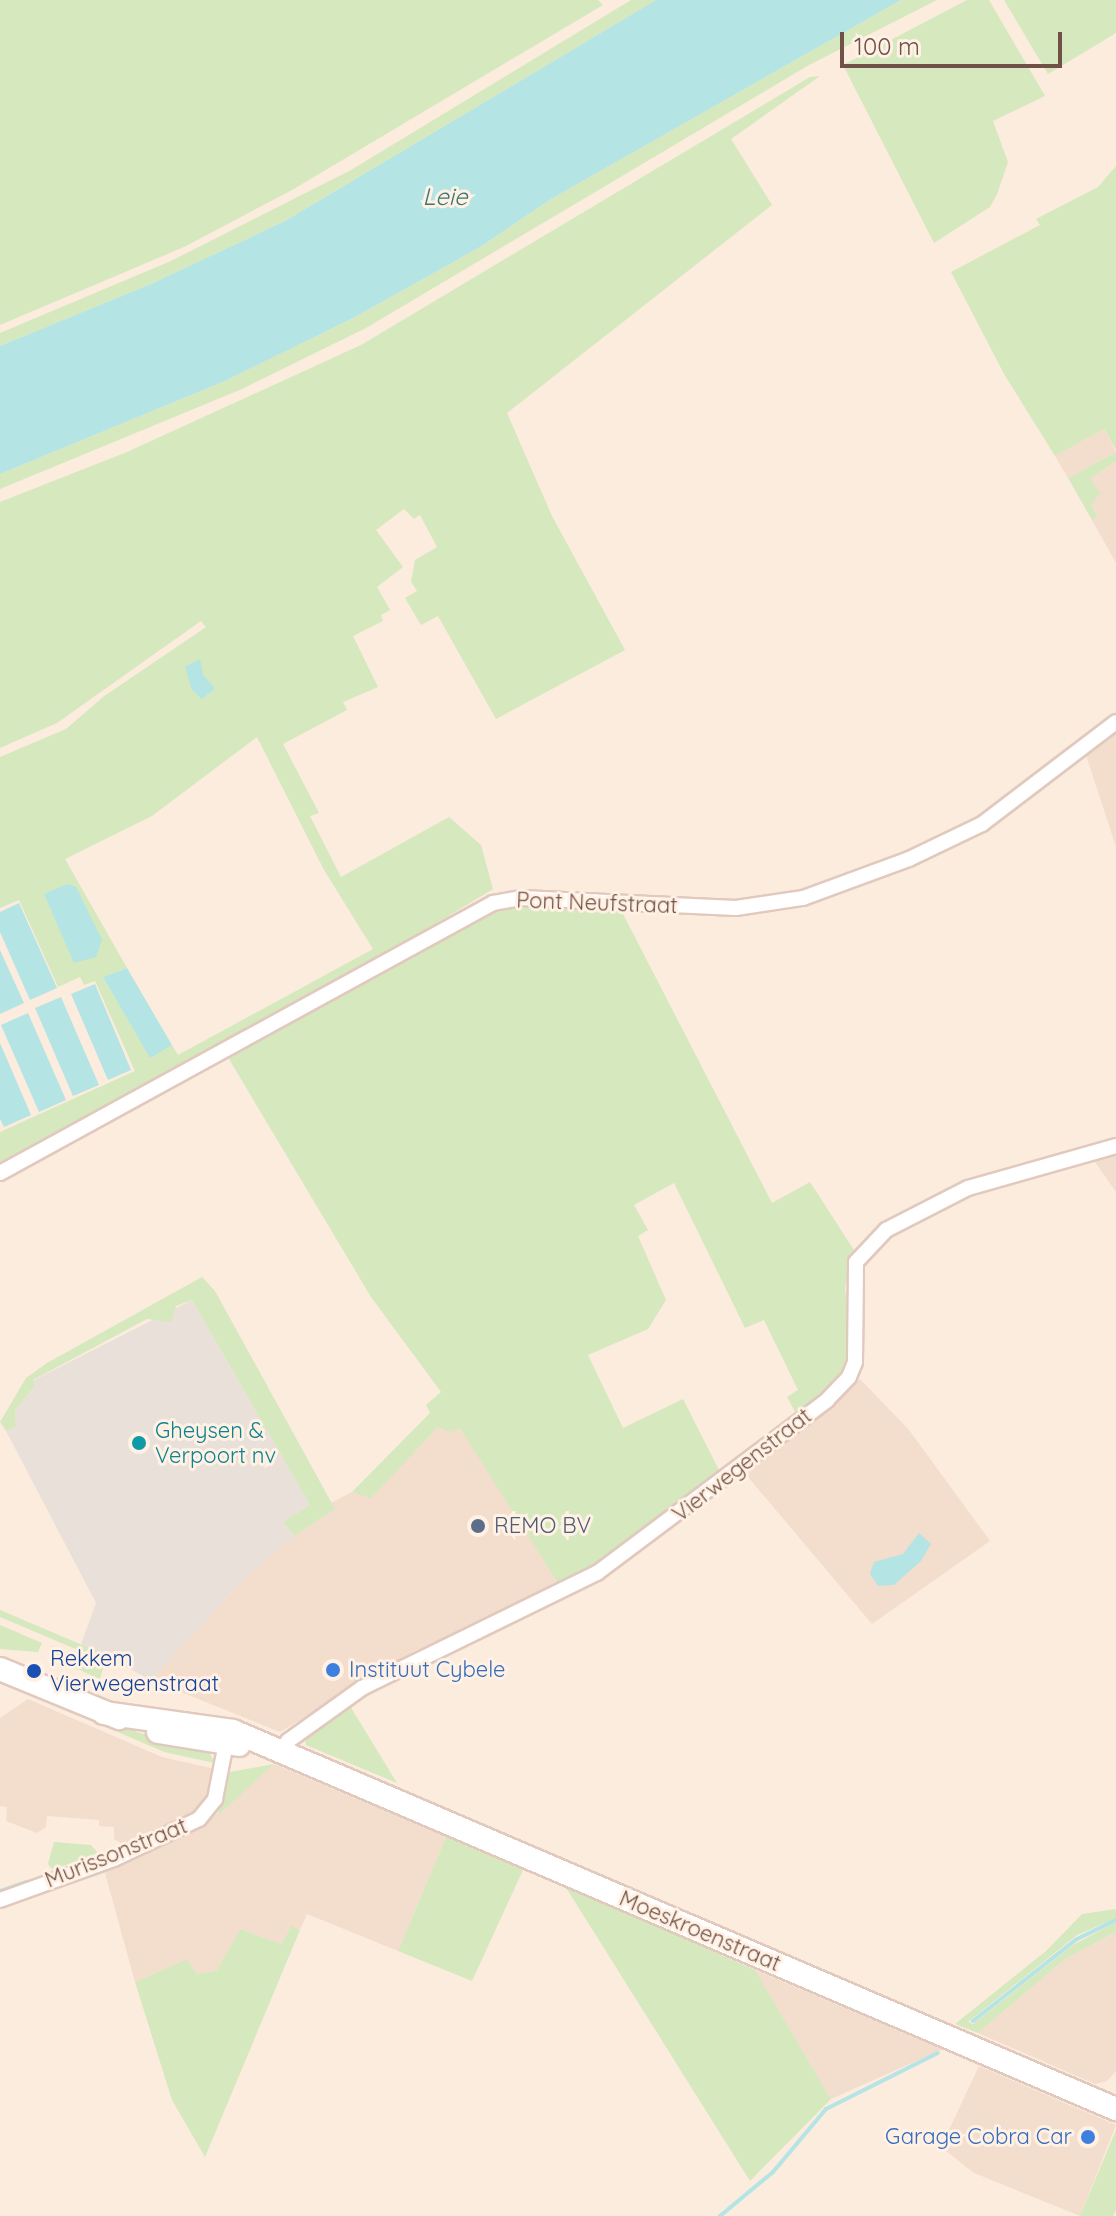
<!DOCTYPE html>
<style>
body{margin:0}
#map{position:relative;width:1116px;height:2216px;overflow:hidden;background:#fcecde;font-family:Quicksand,sans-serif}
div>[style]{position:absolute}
.residential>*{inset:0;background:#f3ddcd}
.industrial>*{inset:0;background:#eae0da}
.green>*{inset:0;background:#d5e8be}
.water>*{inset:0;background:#b4e4e4}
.stream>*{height:4px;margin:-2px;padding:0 2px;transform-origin:2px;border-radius:2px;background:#b4e4e4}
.roads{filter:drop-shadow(2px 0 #e1c9be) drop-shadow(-2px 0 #e1c9be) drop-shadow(0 2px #e1c9be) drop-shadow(0 -2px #e1c9be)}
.minor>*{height:14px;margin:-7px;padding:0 7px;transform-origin:7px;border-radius:7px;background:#fff}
.secondary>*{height:22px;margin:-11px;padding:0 11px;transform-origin:11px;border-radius:11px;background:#fff}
.dots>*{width:22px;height:22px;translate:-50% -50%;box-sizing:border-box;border:4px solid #fff1e4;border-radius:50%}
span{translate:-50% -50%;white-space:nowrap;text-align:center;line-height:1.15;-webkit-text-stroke:6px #fff1e4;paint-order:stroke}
.street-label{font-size:22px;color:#715047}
.culture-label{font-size:22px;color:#0d838f}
.left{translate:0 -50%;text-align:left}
.service-label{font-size:22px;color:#4e5e75}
.transit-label{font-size:22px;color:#164399}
.shop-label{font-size:22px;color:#366cbe}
.right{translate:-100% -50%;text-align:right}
.water-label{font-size:24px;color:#3b7677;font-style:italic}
.scale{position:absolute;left:840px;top:32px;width:222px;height:36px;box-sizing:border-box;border:4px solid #715047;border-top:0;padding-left:10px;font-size:24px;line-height:28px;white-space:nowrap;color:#715047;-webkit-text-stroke:6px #fff1e4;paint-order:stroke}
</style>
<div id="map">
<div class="residential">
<i style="clip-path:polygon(1104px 429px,1116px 452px,1068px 478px,1055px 456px)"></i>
<i style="clip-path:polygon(1116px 461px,1116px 563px,1092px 520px,1098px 516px,1091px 504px,1090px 479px)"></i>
<i style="clip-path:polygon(1116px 732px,1116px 847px,1086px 755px)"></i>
<i style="clip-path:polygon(1116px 1150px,1116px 1192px,1093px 1159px)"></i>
<i style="clip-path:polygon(860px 1379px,909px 1430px,990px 1541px,872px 1624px,743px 1471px)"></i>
<i style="clip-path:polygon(438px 1427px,460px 1427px,561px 1588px,414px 1651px,280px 1732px,151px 1680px,245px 1578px,294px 1536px,335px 1509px,329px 1504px,352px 1492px,371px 1497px)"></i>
<i style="clip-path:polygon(28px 1699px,162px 1757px,215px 1769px,206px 1802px,195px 1815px,127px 1847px,114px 1839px,114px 1827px,99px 1826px,99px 1820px,47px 1816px,46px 1827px,37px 1833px,6px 1821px,7px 1807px,0 1806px,0 1718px)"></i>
<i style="clip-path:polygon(274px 1764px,446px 1837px,398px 1951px,307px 1914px,300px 1930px,291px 1927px,282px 1944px,240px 1929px,217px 1970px,197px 1974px,187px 1959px,135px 1982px,105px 1873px,110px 1865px,204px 1821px,216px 1810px,217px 1815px)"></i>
<i style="clip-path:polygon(1116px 1932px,1116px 2071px,1107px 2081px,1095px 2084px,978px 2033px,1065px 1959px)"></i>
<i style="clip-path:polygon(755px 1970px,941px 2049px,941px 2050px,831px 2099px)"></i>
<i style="clip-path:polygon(979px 2066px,1116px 2125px,1080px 2216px,974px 2173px,941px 2147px)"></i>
</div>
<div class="industrial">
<i style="clip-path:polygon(192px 1300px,310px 1505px,283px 1522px,294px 1536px,245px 1578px,151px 1680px,81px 1644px,96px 1603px,6px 1431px,16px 1426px,15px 1410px,35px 1386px,32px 1381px)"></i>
</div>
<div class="green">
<i style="clip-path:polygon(0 0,598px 0,603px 5px,292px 190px,184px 247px,0 325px)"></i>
<i style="clip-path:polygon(631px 0,656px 0,285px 221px,151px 284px,0 346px,0 333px,171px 261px,351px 170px)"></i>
<i style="clip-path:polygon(901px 0,937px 0,809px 65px,366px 328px,242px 389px,0 489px,0 474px,225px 381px,355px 317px,480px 247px,551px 199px)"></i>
<i style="clip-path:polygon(967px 0,989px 0,1045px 96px,993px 121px,1008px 162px,997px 194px,990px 207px,934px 243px,843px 65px)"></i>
<i style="clip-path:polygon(1004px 0,1116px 0,1116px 33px,1048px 74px)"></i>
<i style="clip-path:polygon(evenodd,820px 76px,731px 139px,772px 205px,507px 413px,552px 516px,625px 650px,496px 719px,438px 616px,421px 625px,405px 598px,417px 591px,411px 582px,415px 560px,437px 547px,420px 515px,414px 519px,404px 509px,376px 530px,403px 567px,377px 587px,390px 610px,381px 615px,383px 621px,353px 636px,378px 687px,343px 702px,347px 710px,283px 744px,319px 813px,310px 816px,341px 877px,449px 817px,481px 845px,493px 889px,379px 958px,0 1162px,0 1132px,135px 1071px,95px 981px,84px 985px,80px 977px,58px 987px,19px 900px,0 908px,0 757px,66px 729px,103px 697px,206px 627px,201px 621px,57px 723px,0 748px,0 502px,127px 452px,361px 345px,810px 77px,820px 76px,257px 737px,324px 870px,373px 949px,178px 1055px,172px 1045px,150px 1057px,103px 977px,127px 968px,65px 859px,152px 816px,257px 737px)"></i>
<i style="clip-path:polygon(1116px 166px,1116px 450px,1104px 429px,1055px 456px,1004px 374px,951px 272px,1040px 225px,1036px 219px,1098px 187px)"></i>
<i style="clip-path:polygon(1116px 452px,1116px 461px,1090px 479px,1100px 493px,1091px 504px,1098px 517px,1092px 520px,1068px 478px)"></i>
<i style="clip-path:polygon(520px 903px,622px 912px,772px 1203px,810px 1182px,854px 1250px,845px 1288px,852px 1352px,833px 1389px,797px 1415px,787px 1397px,798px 1390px,764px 1320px,745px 1328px,674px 1183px,634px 1205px,648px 1230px,638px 1236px,666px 1300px,648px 1329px,588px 1355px,623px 1428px,683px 1399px,720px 1472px,644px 1534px,561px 1588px,460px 1428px,451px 1432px,438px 1427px,371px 1498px,352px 1492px,430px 1413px,426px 1405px,441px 1392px,371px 1297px,226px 1054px,476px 919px)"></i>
<i style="clip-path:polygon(202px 1277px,215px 1291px,335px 1509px,294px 1536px,283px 1522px,310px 1505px,192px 1300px,176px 1306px,171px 1322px,147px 1319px,33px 1380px,35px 1386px,15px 1410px,16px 1426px,6px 1431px,0 1422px,26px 1378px,47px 1363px)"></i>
<i style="clip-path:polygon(0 1610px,106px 1655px,104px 1661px,0 1617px)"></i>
<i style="clip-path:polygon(0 1625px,42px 1643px,38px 1652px,0 1649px)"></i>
<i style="clip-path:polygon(52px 1646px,103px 1668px,100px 1679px,48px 1656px)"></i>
<i style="clip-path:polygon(31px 1690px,140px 1733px,205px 1746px,215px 1763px,164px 1752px,30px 1694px)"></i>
<i style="clip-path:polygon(350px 1706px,397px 1783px,306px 1745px,305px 1738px)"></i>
<i style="clip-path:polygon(274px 1764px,217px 1816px,230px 1772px)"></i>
<i style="clip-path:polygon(446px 1837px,523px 1870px,472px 1981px,398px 1951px)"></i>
<i style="clip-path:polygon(54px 1842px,91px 1845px,98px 1853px,53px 1870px,48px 1864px)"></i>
<i style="clip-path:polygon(565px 1886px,755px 1970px,831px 2099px,750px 2181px)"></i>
<i style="clip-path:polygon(1116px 1909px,1116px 1918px,1077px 1935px,968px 2022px,973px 2024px,1073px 1945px,1116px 1922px,1116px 1932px,1065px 1959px,978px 2033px,955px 2024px,1046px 1951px,1082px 1914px)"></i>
<i style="clip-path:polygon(291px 1926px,300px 1930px,205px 2157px,172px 2100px,135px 1982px,187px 1959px,197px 1974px,217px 1970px,240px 1929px,282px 1944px)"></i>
<i style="clip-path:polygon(1116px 2130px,1116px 2210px,1113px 2216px,1080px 2216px)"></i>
</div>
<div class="water">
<i style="clip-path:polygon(656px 0,901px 0,551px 199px,480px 247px,355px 317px,225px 381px,0 474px,0 346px,151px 284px,285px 221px)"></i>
<i style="clip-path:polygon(200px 659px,203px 675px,215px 688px,202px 699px,192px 690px,185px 667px)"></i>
<i style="clip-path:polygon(67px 884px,76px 887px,102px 940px,96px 957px,74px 963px,44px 894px)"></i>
<i style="clip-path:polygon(19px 903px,57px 988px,30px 1000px,0 932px,0 912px)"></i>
<i style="clip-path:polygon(0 950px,24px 1003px,0 1014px)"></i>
<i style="clip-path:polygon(127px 968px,172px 1045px,150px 1058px,103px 977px)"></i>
<i style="clip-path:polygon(95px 984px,131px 1070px,108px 1080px,71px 994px)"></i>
<i style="clip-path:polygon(61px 997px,99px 1085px,73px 1096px,35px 1008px)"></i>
<i style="clip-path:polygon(28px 1013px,66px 1100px,39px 1112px,1px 1025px)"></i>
<i style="clip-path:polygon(0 1043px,31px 1115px,4px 1127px,0 1119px)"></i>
<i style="clip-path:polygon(919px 1533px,931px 1544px,921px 1561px,894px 1585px,878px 1586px,870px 1574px,874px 1562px,903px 1554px)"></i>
</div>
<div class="stream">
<i style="left:82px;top:1878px;width:22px;rotate:-18deg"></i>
<i style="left:0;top:1891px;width:28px;rotate:-19deg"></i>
<i style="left:973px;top:2021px;width:132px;rotate:-38.3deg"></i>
<i style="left:1077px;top:1939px;width:43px;rotate:-26deg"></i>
<i style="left:720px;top:2216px;width:69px;rotate:-39.7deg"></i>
<i style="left:773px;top:2172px;width:82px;rotate:-49.9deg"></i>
<i style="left:826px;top:2109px;width:125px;rotate:-26.6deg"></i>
</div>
<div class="roads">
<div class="minor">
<i style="left:0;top:1173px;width:562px;rotate:-28.71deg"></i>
<i style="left:493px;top:903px;width:29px;rotate:-10deg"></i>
<i style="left:522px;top:898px;width:214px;rotate:2.7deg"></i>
<i style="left:736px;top:908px;width:68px;rotate:-8.5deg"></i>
<i style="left:803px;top:898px;width:113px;rotate:-20.2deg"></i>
<i style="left:909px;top:859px;width:81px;rotate:-25.6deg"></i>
<i style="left:982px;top:824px;width:168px;rotate:-37.3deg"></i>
<i style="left:283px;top:1753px;width:13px;rotate:-67deg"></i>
<i style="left:288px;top:1741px;width:91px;rotate:-35.6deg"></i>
<i style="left:362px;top:1688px;width:262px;rotate:-26.1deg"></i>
<i style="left:597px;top:1573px;width:288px;rotate:-36.9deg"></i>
<i style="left:827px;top:1400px;width:32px;rotate:-46deg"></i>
<i style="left:849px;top:1377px;width:16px;rotate:-68deg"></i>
<i style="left:855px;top:1362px;width:100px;rotate:-89.4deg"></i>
<i style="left:856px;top:1262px;width:44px;rotate:-46.8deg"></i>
<i style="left:886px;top:1230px;width:92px;rotate:-27.1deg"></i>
<i style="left:968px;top:1188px;width:154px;rotate:-15.8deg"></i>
<i style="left:0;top:1900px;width:121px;rotate:-19.8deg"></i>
<i style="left:114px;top:1859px;width:94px;rotate:-25.2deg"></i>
<i style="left:199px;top:1819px;width:26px;rotate:-51deg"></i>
<i style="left:215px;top:1799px;width:57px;rotate:-78.9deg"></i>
</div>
<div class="secondary">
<i style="left:0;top:1669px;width:129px;rotate:22.4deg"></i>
<i style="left:104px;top:1713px;width:130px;rotate:7.9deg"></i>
<i style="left:233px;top:1731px;width:961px;rotate:23.18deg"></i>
<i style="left:158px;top:1732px;width:82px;rotate:9.1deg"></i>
</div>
</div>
<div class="dots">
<i style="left:139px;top:1443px;background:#0f9aa8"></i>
<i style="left:478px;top:1526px;background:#5c6f8a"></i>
<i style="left:333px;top:1670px;background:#3f7fe0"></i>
<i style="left:34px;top:1671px;background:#1a4fb4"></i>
<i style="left:1088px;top:2137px;background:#3f7fe0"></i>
</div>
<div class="street-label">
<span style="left:597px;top:903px;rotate:2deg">Pont Neufstraat</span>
<span style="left:742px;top:1465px;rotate:-38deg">Vierwegenstraat</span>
<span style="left:116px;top:1853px;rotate:-22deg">Murissonstraat</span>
<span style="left:700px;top:1931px;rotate:23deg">Moeskroenstraat</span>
</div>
<div class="culture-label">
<span class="left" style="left:155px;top:1443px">Gheysen &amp;<br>Verpoort nv</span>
</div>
<div class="service-label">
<span class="left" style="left:494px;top:1526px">REMO BV</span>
</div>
<div class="transit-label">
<span class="left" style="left:50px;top:1671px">Rekkem<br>Vierwegenstraat</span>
</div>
<div class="shop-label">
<span class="left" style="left:349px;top:1670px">Instituut Cybele</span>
<span class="right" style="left:1072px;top:2137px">Garage Cobra Car</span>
</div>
<div class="water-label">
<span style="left:445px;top:197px">Leie</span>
</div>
<div class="scale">100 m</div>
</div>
